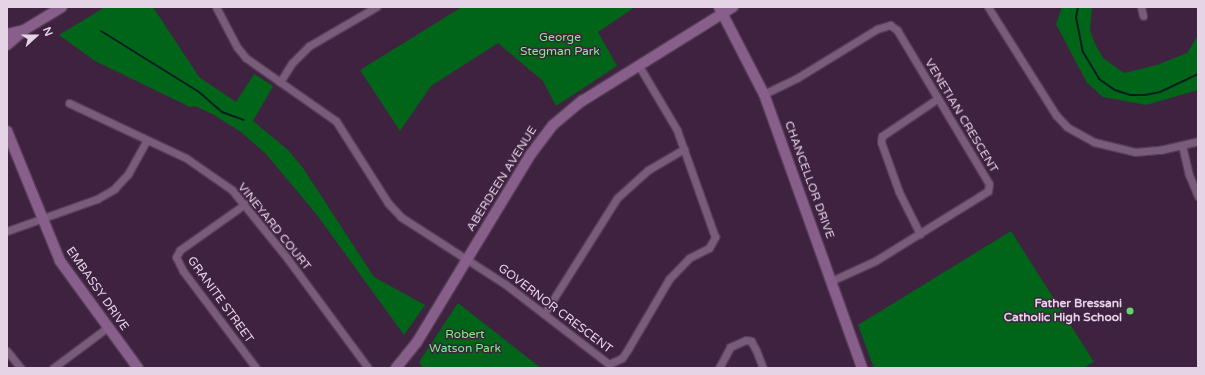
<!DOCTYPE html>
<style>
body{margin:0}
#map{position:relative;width:1205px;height:375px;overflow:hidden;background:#3e2240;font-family:"Varela Round",sans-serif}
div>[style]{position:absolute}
.green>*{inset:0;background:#006518}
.stream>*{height:2px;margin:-1px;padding:0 1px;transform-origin:1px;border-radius:1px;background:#051e21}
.roads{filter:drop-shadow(1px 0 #563e58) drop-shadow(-1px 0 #563e58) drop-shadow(0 1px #563e58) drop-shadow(0 -1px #563e58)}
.street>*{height:7px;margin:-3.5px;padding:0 3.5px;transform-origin:3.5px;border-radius:3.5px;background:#7b5b7c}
.secondary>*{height:10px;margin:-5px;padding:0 5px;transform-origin:5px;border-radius:5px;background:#885e8a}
.dots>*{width:11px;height:11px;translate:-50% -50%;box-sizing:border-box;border:2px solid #3e2240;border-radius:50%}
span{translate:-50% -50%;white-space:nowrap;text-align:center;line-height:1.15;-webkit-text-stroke:3px #3e2240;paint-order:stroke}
.park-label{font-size:12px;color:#7af583}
.street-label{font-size:12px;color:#e5d3e6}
.poi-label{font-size:12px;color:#e5d3e6;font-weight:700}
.right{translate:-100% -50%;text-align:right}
.frame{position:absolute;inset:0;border:8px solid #e5d3e6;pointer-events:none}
.north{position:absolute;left:16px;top:16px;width:40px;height:40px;-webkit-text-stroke:3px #3e2240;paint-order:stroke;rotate:69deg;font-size:11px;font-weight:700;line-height:16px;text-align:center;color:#e5d3e6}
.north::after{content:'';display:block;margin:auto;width:14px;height:18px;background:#e5d3e6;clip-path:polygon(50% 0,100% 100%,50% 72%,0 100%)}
</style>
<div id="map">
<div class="green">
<i style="clip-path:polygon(105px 7px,153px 7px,199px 77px,236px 102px,254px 74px,273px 86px,253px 121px,288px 150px,303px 168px,374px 277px,425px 305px,404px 335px,317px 215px,266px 154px,241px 132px,214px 115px,195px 106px,190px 107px,95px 61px,59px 35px)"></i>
<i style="clip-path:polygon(462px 7px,635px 7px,598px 32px,617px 66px,556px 106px,543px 81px,498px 43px,431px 86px,400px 131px,360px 70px)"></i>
<i style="clip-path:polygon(1062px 7px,1092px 7px,1090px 30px,1095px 44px,1103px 58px,1124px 73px,1157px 65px,1187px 53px,1197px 37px,1198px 7px,1198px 90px,1146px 105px,1103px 97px,1087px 83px,1056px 24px)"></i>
<i style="clip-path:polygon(1011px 231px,1094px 362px,1083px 368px,874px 368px,858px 325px)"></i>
<i style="clip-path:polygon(458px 303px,541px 368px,423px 368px,419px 362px)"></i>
</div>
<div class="stream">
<i style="left:1078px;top:7px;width:10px;rotate:101deg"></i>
<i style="left:1076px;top:17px;width:36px;rotate:79deg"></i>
<i style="left:1083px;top:52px;width:31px;rotate:59deg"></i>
<i style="left:1099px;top:79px;width:19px;rotate:35deg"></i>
<i style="left:1115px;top:90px;width:16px;rotate:18deg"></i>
<i style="left:1130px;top:95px;width:15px"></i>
<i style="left:1145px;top:95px;width:15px;rotate:-11deg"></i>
<i style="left:1160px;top:92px;width:42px;rotate:-25.3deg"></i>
<i style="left:101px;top:31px;width:115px;rotate:31.9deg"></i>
<i style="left:199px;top:92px;width:30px;rotate:41deg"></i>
<i style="left:222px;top:112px;width:23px;rotate:20deg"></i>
</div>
<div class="roads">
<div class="street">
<i style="left:216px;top:7px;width:45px;rotate:62.3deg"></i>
<i style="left:237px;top:47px;width:14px;rotate:51deg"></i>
<i style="left:246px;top:58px;width:110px;rotate:35deg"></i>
<i style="left:336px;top:121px;width:97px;rotate:57.6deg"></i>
<i style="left:388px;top:203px;width:19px;rotate:47deg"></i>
<i style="left:401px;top:217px;width:124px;rotate:32.8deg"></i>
<i style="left:505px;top:284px;width:131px;rotate:37.6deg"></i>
<i style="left:609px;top:364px;width:14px;rotate:-25deg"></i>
<i style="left:622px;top:358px;width:11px;rotate:-56deg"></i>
<i style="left:628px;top:349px;width:81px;rotate:-59.6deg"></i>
<i style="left:669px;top:279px;width:29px;rotate:-46deg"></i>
<i style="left:689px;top:258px;width:22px;rotate:-27deg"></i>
<i style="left:709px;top:248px;width:13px;rotate:-61deg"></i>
<i style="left:715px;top:237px;width:114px;rotate:-109.6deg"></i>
<i style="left:677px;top:130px;width:74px;rotate:-120.7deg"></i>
<i style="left:988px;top:7px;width:128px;rotate:57.8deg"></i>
<i style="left:1056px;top:115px;width:16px;rotate:47deg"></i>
<i style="left:1067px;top:127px;width:31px;rotate:29deg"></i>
<i style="left:1094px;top:142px;width:42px;rotate:13.7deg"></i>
<i style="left:1135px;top:152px;width:25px;rotate:-5deg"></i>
<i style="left:1160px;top:150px;width:39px;rotate:-13deg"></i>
<i style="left:1141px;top:7px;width:9px;rotate:77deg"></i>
<i style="left:280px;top:82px;width:22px;rotate:-58deg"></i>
<i style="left:292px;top:63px;width:24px;rotate:-45deg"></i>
<i style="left:309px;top:46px;width:78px;rotate:-30.2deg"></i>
<i style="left:764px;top:94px;width:37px;rotate:-26deg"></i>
<i style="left:797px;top:78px;width:94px;rotate:-31.5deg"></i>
<i style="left:877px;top:29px;width:14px;rotate:-17deg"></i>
<i style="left:890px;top:25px;width:9px;rotate:36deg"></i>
<i style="left:897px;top:30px;width:179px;rotate:59.1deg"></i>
<i style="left:989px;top:184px;width:7px;rotate:98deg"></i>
<i style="left:988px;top:191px;width:9px;rotate:148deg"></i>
<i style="left:980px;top:196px;width:123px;rotate:148.2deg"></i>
<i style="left:875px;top:261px;width:48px;rotate:155.6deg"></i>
<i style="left:69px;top:103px;width:129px;rotate:25.2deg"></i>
<i style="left:186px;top:158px;width:56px;rotate:34.8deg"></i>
<i style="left:232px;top:190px;width:87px;rotate:51deg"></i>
<i style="left:287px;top:258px;width:137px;rotate:53.6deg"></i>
<i style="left:1182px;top:145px;width:31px;rotate:77deg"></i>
<i style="left:1189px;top:175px;width:23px;rotate:67deg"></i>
<i style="left:245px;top:204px;width:80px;rotate:144.7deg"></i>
<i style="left:180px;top:250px;width:8px;rotate:120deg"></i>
<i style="left:176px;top:257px;width:16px;rotate:63deg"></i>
<i style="left:183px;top:271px;width:121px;rotate:53deg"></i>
<i style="left:7px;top:231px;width:96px;rotate:-19.6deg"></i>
<i style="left:97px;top:199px;width:20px;rotate:-30deg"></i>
<i style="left:114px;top:189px;width:21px;rotate:-47deg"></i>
<i style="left:128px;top:174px;width:39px;rotate:-61deg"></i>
<i style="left:920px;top:234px;width:47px;rotate:-116.6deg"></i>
<i style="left:899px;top:192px;width:53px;rotate:-109.8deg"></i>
<i style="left:881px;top:142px;width:6px;rotate:-81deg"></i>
<i style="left:882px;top:136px;width:66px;rotate:-33.9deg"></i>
<i style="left:544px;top:314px;width:137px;rotate:-57.8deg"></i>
<i style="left:617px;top:198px;width:42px;rotate:-42.1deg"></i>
<i style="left:648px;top:170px;width:42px;rotate:-30.3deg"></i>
<i style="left:7px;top:351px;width:22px;rotate:51deg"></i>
<i style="left:53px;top:368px;width:69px;rotate:-36.7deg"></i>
<i style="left:719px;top:368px;width:24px;rotate:-62deg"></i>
<i style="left:730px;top:347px;width:17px;rotate:-24deg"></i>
<i style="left:746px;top:340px;width:5px;rotate:11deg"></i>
<i style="left:751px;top:341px;width:10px;rotate:61deg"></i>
<i style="left:756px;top:350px;width:19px;rotate:69deg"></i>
</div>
<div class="secondary">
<i style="left:719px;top:7px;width:98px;rotate:62.7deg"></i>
<i style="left:764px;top:94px;width:291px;rotate:70.3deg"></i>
<i style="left:7px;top:34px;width:17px;rotate:-13deg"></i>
<i style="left:7px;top:45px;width:23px;rotate:-41deg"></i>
<i style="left:24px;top:30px;width:44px;rotate:-31.2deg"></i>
<i style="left:7px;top:131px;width:140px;rotate:67.8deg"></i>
<i style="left:60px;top:261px;width:132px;rotate:53.9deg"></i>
<i style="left:396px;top:368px;width:33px;rotate:-51deg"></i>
<i style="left:417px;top:342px;width:220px;rotate:-58.8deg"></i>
<i style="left:531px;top:154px;width:36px;rotate:-53deg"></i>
<i style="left:553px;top:125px;width:38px;rotate:-40deg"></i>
<i style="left:582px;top:101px;width:178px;rotate:-31.9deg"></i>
</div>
</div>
<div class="dots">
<i style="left:1130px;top:311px;background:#60d56a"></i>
</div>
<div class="park-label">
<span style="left:560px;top:45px">George<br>Stegman Park</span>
<span style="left:465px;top:342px">Robert<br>Watson Park</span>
</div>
<div class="street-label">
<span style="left:961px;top:116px;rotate:59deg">VENETIAN CRESCENT</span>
<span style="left:502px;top:179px;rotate:-58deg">ABERDEEN AVENUE</span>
<span style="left:809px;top:180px;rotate:70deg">CHANCELLOR DRIVE</span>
<span style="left:274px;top:227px;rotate:51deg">VINEYARD COURT</span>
<span style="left:97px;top:289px;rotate:55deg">EMBASSY DRIVE</span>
<span style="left:220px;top:300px;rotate:54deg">GRANITE STREET</span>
<span style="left:555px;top:309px;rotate:37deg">GOVERNOR CRESCENT</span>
</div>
<div class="poi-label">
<span class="right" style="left:1122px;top:311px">Father Bressani<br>Catholic High School</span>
</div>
<div class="frame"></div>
<div class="north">N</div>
</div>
